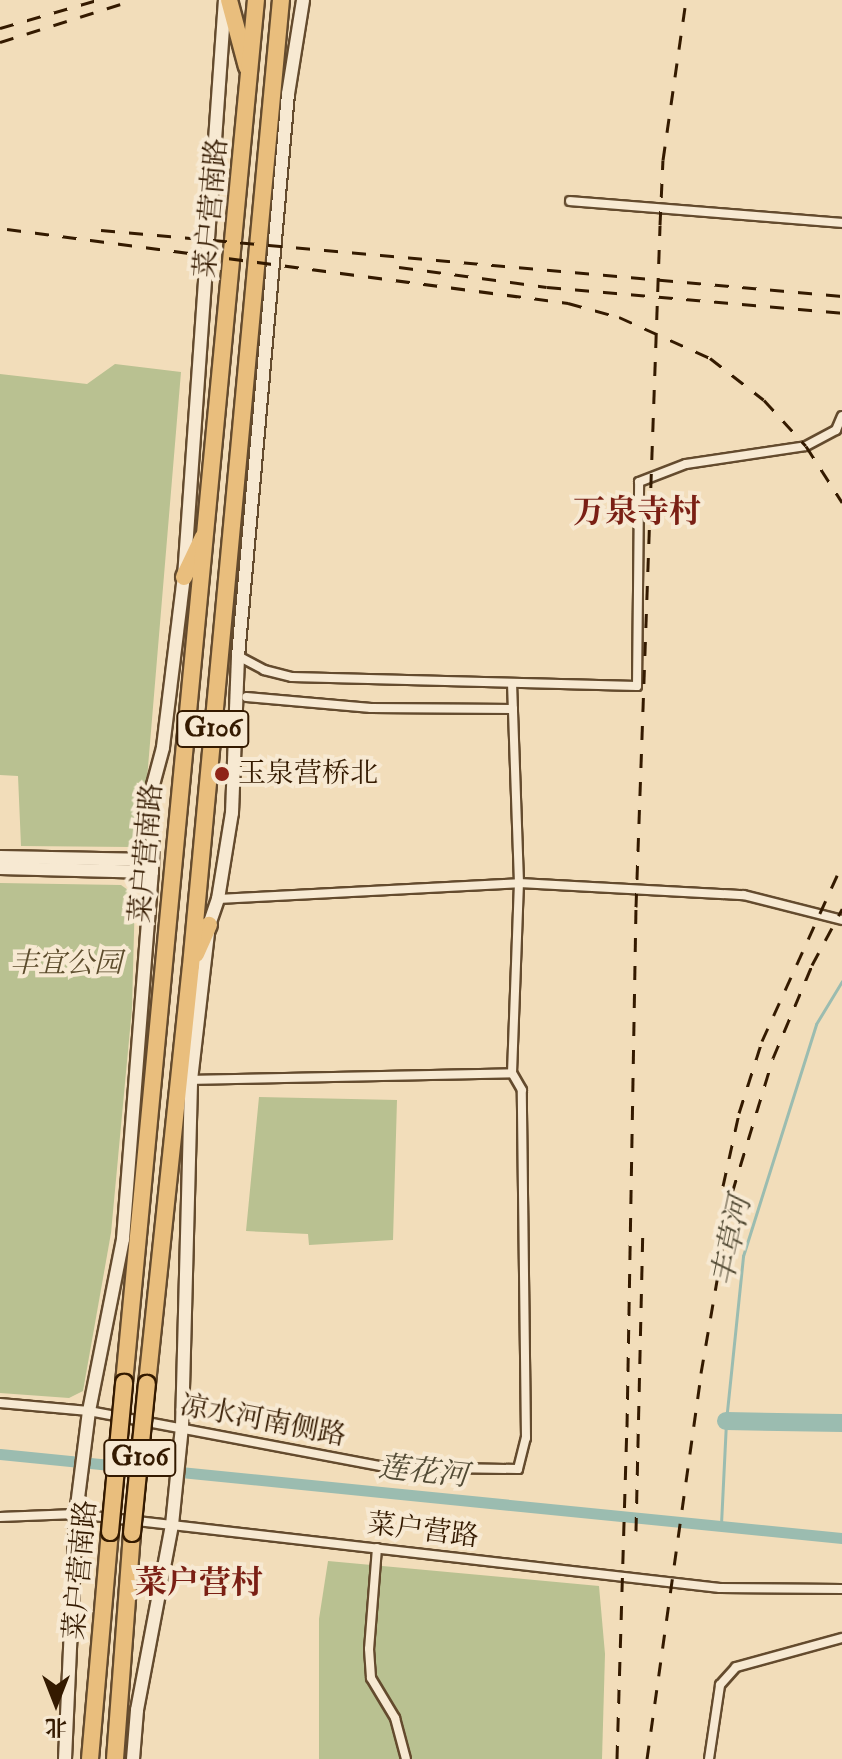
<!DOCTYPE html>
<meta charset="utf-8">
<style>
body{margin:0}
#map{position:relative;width:842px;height:1759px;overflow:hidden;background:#f2ddba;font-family:"IM FELL Double Pica","Noto Serif SC",serif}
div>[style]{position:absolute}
.green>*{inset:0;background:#b9c191}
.stream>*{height:3px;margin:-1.5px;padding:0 1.5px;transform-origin:1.5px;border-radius:1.5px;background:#9bbcb0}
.canal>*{height:11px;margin:-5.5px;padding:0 5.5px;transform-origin:5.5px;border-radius:5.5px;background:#9bbcb0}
.river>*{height:18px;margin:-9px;padding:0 9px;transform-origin:9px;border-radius:9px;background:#9bbcb0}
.roads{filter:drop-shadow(2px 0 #644b2e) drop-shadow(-2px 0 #644b2e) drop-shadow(0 2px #644b2e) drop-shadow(0 -2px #644b2e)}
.street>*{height:8px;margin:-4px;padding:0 4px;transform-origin:4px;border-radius:4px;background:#f7e9d2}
.secondary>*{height:12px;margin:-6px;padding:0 6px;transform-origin:6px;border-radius:6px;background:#f7e9d2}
.highway>*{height:16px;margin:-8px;padding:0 8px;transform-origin:8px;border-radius:8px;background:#e9be7d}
.rail>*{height:3px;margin-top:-1.5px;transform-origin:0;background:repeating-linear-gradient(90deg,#341a00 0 14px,transparent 0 28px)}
.bridges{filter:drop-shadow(2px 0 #341a00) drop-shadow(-2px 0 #341a00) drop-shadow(0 2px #341a00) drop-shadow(0 -2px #341a00)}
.highway-bridge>*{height:16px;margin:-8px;padding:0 8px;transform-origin:8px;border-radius:8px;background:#e9be7d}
.dots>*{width:22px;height:22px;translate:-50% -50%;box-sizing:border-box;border:4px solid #f7e9d2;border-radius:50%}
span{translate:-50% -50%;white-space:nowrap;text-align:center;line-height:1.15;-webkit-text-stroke:8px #f7e9d2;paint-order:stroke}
.shield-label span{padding:2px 6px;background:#f7e9d2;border:2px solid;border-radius:6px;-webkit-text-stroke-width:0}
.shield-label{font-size:26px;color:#341a00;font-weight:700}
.street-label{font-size:28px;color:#341a00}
.poi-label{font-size:28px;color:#341a00}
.left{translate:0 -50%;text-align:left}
.park-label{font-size:28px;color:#5c4c2c;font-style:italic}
.water-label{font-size:30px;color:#534b35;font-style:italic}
.quarter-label{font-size:32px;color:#7a1f14;font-weight:700}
.north{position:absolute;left:16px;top:1663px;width:80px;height:80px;-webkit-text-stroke:6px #f7e9d2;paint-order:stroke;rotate:180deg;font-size:22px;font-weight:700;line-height:32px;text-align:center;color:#341a00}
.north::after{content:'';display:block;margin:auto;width:28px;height:36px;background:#341a00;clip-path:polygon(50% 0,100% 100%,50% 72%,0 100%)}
</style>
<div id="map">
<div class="green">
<i style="clip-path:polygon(115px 364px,181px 372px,142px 839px,130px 847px,21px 846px,18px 776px,0 775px,0 374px,87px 384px)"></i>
<i style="clip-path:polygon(0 883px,121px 885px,135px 895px,132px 1008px,111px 1233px,83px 1391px,69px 1398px,0 1393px)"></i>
<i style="clip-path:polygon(259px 1097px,397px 1100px,393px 1240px,309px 1245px,308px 1234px,246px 1231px)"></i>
<i style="clip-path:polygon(328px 1561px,599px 1586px,605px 1654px,602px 1759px,319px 1759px,319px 1619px)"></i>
</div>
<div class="stream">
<i style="left:721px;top:1524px;width:103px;rotate:-87.2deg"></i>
<i style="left:726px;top:1421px;width:166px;rotate:-84.1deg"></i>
<i style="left:743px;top:1256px;width:243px;rotate:-72.5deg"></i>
<i style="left:816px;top:1024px;width:50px;rotate:-58.8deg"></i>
</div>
<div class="canal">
<i style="left:0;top:1454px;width:846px;rotate:5.7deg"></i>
</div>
<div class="river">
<i style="left:726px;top:1421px;width:116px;rotate:1deg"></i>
</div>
<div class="roads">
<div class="street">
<i style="left:570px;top:201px;width:273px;rotate:4.6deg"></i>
<i style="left:238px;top:656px;width:30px;rotate:28deg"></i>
<i style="left:264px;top:670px;width:29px;rotate:14deg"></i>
<i style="left:292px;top:677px;width:345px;rotate:1.5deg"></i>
<i style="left:637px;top:686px;width:204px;rotate:-89.4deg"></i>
<i style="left:639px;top:482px;width:50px;rotate:-21deg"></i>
<i style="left:686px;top:464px;width:121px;rotate:-8.5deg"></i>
<i style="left:806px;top:446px;width:34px;rotate:-28deg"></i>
<i style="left:836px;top:430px;width:15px;rotate:-67deg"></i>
<i style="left:512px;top:683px;width:26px;rotate:88deg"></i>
<i style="left:218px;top:899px;width:301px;rotate:-3deg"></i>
<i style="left:519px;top:883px;width:225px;rotate:3.1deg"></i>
<i style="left:744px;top:895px;width:101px;rotate:14.3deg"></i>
<i style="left:191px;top:1080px;width:321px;rotate:-1.2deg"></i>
<i style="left:0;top:1403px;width:89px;rotate:5.1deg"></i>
<i style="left:89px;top:1411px;width:302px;rotate:10.7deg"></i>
<i style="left:386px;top:1467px;width:132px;rotate:0.9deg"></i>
<i style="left:518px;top:1469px;width:32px;rotate:-76deg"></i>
<i style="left:526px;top:1438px;width:348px;rotate:-90.7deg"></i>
<i style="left:522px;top:1090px;width:20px;rotate:-120deg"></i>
<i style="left:512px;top:1073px;width:190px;rotate:-87.9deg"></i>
<i style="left:519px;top:883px;width:174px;rotate:-92deg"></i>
<i style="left:513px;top:709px;width:142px;rotate:-179.6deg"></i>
<i style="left:371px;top:708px;width:125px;rotate:-175deg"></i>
<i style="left:0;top:1517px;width:76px;rotate:-2.3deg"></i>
<i style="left:76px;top:1514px;width:648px;rotate:6.55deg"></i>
<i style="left:720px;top:1588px;width:122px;rotate:0.5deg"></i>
<i style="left:377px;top:1548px;width:101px;rotate:94.5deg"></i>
<i style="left:369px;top:1649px;width:29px;rotate:86deg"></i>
<i style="left:371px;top:1678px;width:47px;rotate:59deg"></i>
<i style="left:395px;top:1718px;width:42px;rotate:75deg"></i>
<i style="left:709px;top:1759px;width:75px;rotate:-81.5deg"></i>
<i style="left:720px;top:1685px;width:24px;rotate:-48deg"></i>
<i style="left:736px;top:1667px;width:110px;rotate:-15.3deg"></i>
</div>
<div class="secondary">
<i style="left:0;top:857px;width:152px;rotate:1.1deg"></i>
<i style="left:0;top:868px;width:152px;rotate:1.5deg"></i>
<i style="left:65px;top:1759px;width:245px;rotate:-87.4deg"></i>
<i style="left:76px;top:1514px;width:104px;rotate:-82.8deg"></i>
<i style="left:89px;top:1411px;width:175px;rotate:-78.8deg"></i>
<i style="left:123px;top:1239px;width:368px;rotate:-85.5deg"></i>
<i style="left:152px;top:872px;width:87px;rotate:-89.3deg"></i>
<i style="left:153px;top:785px;width:39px;rotate:-75deg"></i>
<i style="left:163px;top:747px;width:171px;rotate:-83deg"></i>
<i style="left:184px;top:577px;width:578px;rotate:-85.94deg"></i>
<i style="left:133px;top:1759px;width:49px;rotate:-85.3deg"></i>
<i style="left:137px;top:1710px;width:188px;rotate:-79.3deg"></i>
<i style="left:172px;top:1525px;width:99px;rotate:-84.2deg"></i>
<i style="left:182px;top:1427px;width:347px;rotate:-88.5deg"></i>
<i style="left:191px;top:1080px;width:156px;rotate:-83.4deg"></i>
<i style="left:209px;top:925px;width:28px;rotate:-71deg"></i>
<i style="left:218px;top:899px;width:87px;rotate:-80.8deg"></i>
<i style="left:232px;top:813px;width:157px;rotate:-87.8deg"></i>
<i style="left:238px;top:656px;width:564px;rotate:-84.92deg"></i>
<i style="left:288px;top:94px;width:95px;rotate:-80.9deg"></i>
</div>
<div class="highway">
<i style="left:229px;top:0;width:69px;rotate:75deg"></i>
<i style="left:184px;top:577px;width:44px;rotate:-64.6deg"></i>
<i style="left:196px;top:954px;width:32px;rotate:-66deg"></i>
<i style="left:124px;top:1383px;width:1389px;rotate:-84.55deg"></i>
<i style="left:147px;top:1384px;width:420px;rotate:-84deg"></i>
<i style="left:191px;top:966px;width:970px;rotate:-84.68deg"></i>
<i style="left:90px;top:1759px;width:228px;rotate:-85deg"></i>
<i style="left:115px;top:1759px;width:227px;rotate:-85.7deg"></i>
</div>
</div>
<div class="rail">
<i style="left:0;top:28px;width:101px;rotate:-16.1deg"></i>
<i style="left:0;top:42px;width:139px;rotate:-17.5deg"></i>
<i style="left:7px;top:229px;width:566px;rotate:7.51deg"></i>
<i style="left:568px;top:303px;width:53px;rotate:15.4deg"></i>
<i style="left:619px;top:317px;width:100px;rotate:24.3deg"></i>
<i style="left:710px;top:358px;width:68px;rotate:37.9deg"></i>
<i style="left:764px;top:400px;width:62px;rotate:47.6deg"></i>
<i style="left:806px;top:446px;width:67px;rotate:57.3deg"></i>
<i style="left:101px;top:230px;width:744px;rotate:5.09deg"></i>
<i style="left:399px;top:267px;width:149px;rotate:7.7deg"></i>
<i style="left:547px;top:287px;width:296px;rotate:5deg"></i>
<i style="left:723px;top:1186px;width:75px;rotate:-77.6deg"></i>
<i style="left:739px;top:1113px;width:76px;rotate:-72.3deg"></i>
<i style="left:762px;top:1041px;width:193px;rotate:-65.6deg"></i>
<i style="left:636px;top:1531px;width:300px;rotate:-88.7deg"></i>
<i style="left:617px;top:1759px;width:332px;rotate:-88.3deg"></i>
<i style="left:627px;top:1427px;width:520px;rotate:-89.01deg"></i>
<i style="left:636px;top:907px;width:682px;rotate:-87.98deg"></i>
<i style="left:660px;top:225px;width:65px;rotate:-87.4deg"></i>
<i style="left:663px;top:160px;width:162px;rotate:-81.8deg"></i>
<i style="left:647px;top:1759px;width:390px;rotate:-82deg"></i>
<i style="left:701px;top:1373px;width:183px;rotate:-80.2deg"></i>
<i style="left:732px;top:1193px;width:141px;rotate:-73.1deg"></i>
<i style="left:773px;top:1058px;width:101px;rotate:-67.2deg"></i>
<i style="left:812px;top:965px;width:64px;rotate:-61.8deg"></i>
</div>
<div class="bridges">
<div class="highway-bridge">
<i style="left:110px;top:1532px;width:150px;rotate:-84.6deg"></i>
<i style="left:132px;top:1533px;width:150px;rotate:-84.3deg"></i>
</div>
</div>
<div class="dots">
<i style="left:222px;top:774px;background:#8f2418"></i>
</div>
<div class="shield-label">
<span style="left:213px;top:729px">G106</span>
<span style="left:140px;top:1458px">G106</span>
</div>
<div class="street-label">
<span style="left:212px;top:208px;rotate:-85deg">菜户营南路</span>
<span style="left:147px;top:853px;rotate:-85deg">菜户营南路</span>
<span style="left:263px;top:1421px;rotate:11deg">凉水河南侧路</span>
<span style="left:423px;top:1531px;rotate:7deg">菜户营路</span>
<span style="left:81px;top:1570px;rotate:-85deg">菜户营南路</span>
</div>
<div class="poi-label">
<span class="left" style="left:238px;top:774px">玉泉营桥北</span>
</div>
<div class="park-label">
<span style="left:66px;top:964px">丰宜公园</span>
</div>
<div class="water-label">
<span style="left:732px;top:1241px;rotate:-78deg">丰草河</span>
<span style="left:423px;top:1472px;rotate:6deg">莲花河</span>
</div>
<div class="quarter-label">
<span style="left:637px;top:512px">万泉寺村</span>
<span style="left:199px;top:1583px">菜户营村</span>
</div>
<div class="north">北</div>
</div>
